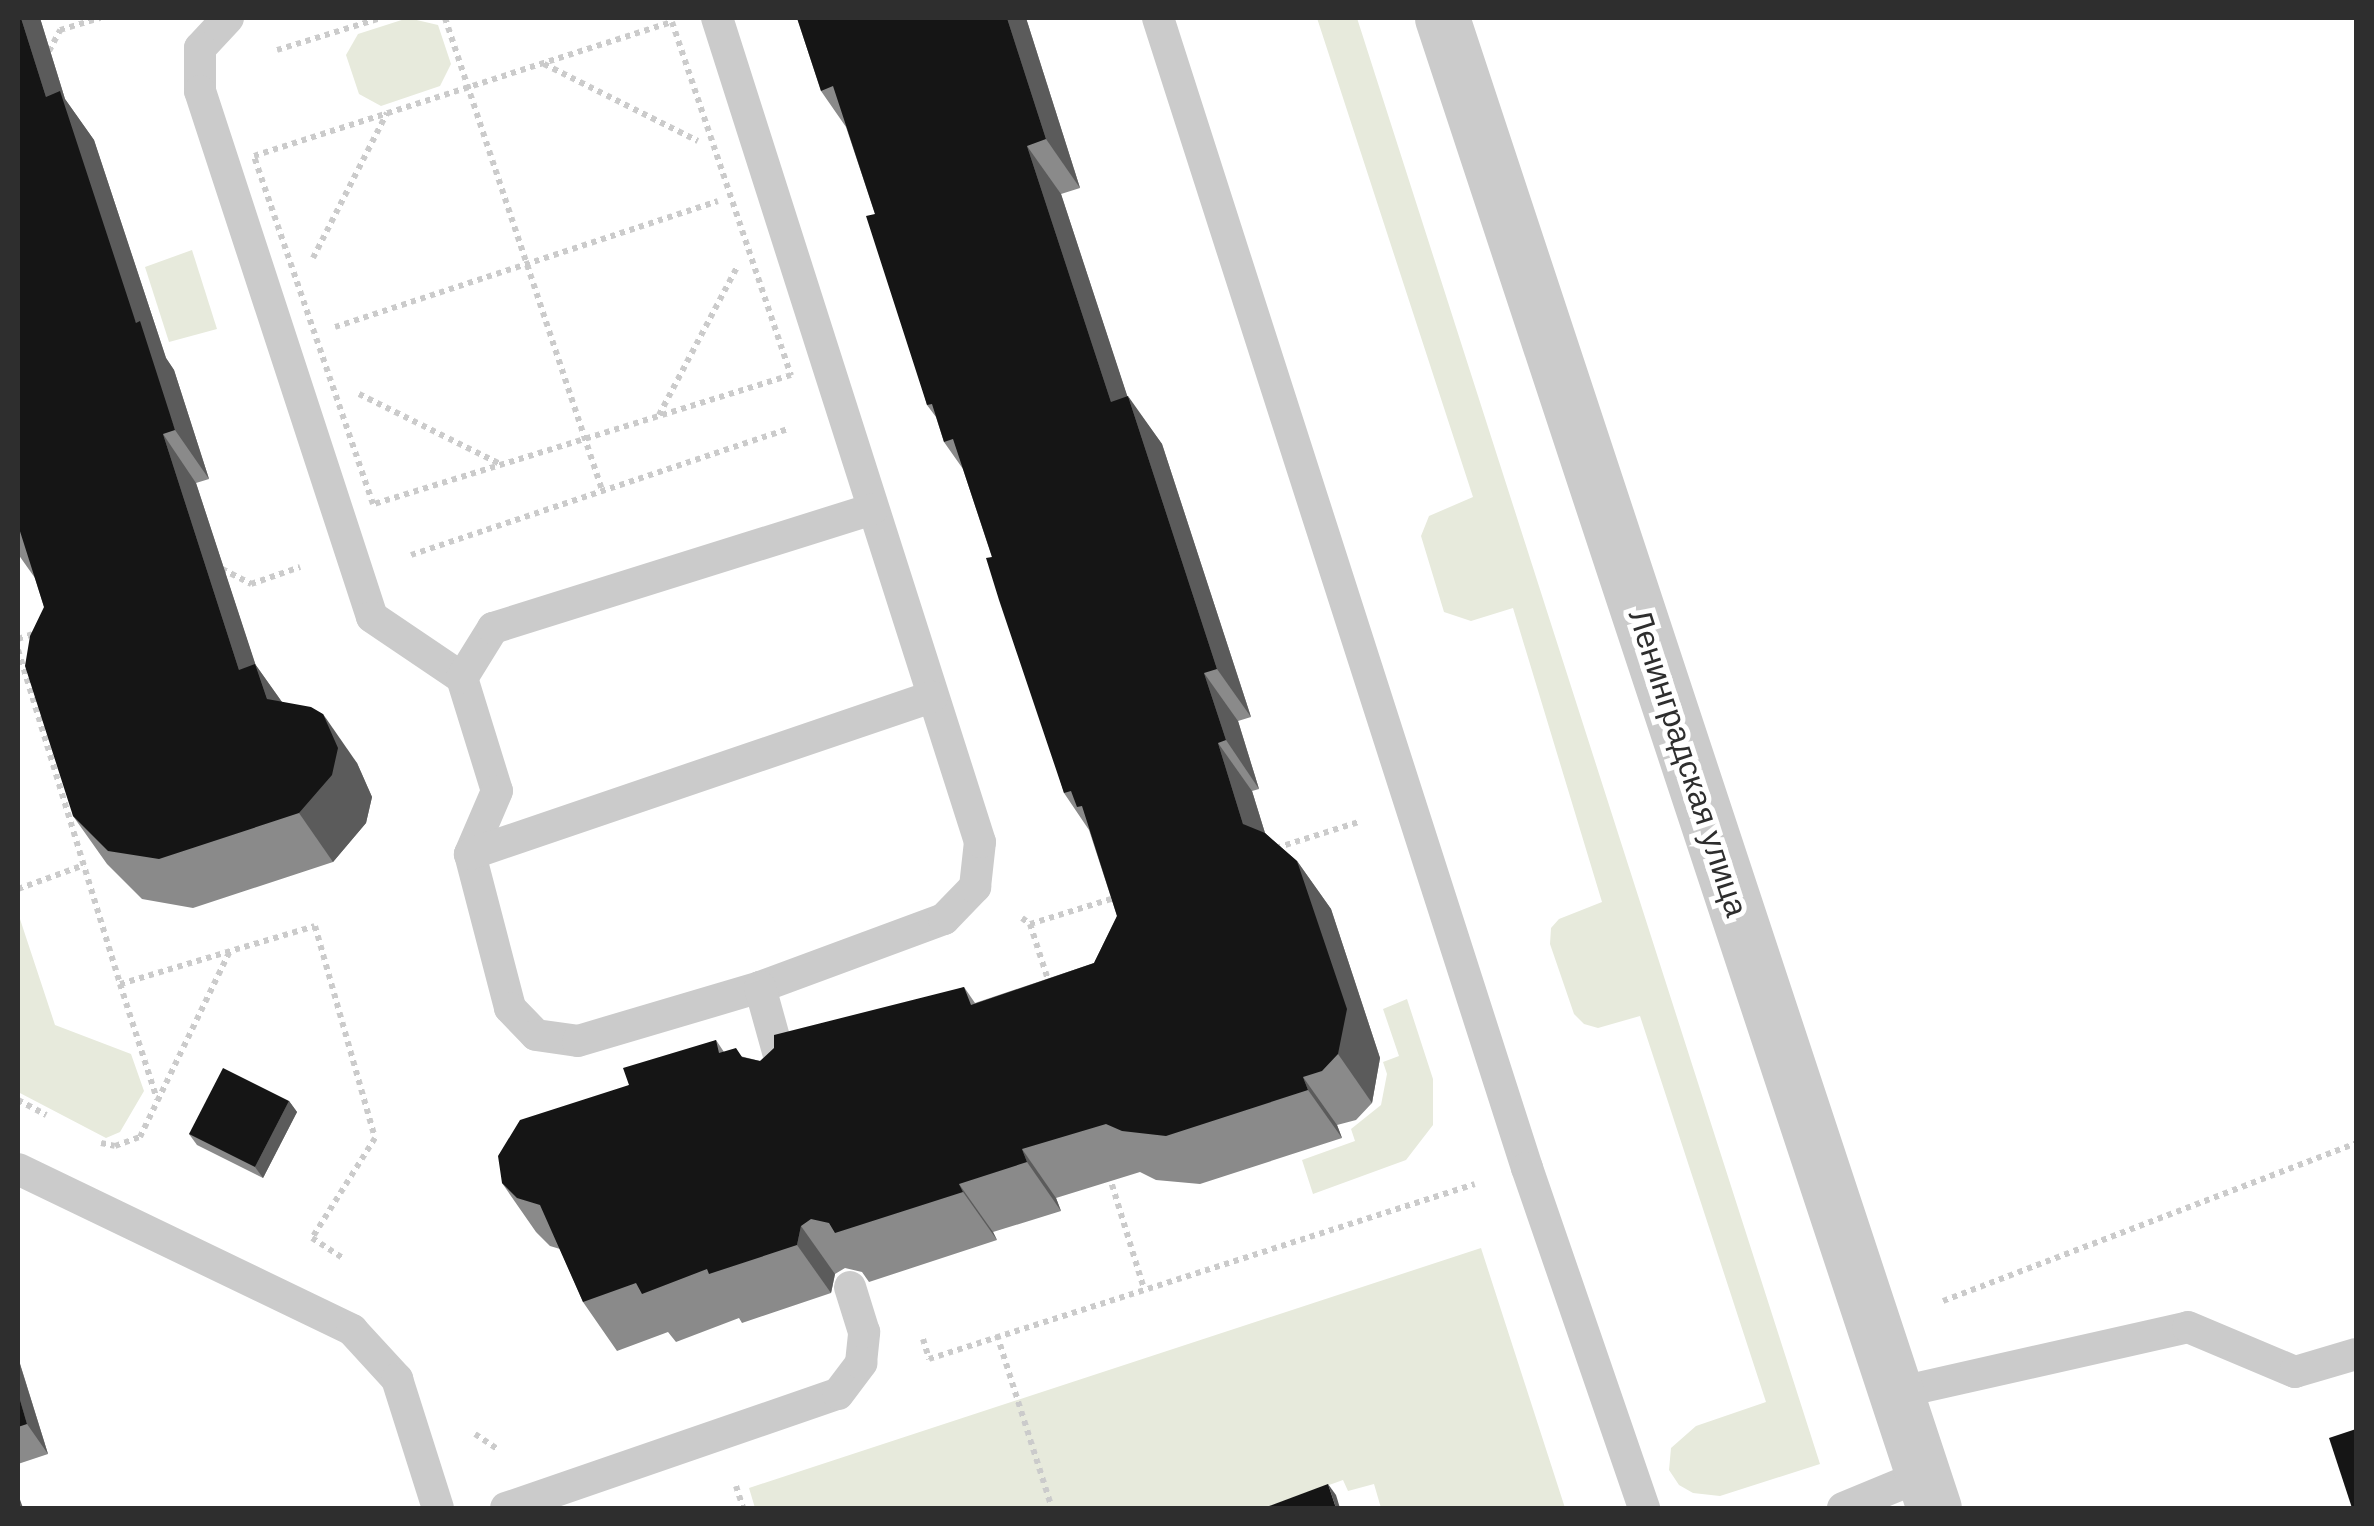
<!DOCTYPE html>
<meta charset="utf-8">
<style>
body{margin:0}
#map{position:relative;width:2374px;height:1526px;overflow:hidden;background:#fff;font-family:Helvetica,sans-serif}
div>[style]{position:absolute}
.green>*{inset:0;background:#e7eadc}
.path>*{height:6px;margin-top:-3px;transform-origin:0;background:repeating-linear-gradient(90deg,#cbcbcb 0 5px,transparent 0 10px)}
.service>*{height:32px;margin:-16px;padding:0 16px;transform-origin:16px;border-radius:16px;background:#cbcbcb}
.tertiary>*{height:55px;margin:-27.5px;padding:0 27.5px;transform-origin:27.5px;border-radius:27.5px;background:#cbcbcb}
.wall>*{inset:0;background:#8a8a8a}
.shaded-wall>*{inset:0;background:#5b5b5b}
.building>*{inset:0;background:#151515}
span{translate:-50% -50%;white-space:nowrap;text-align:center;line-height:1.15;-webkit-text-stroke:10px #fff;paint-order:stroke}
.street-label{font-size:32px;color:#2e2e2e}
.frame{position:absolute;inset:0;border:20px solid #2e2e2e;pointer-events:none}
</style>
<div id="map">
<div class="green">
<i style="clip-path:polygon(408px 18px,438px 25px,451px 64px,440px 86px,381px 106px,359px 94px,346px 55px,358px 34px)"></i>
<i style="clip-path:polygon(1317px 18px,1357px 18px,1820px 1464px,1720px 1496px,1693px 1493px,1679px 1485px,1669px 1470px,1671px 1448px,1696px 1426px,1766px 1402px,1640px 1016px,1598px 1028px,1584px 1024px,1574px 1014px,1550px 944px,1551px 928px,1559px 919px,1602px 902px,1513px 608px,1471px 621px,1444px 612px,1421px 536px,1429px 516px,1473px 497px)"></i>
<i style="clip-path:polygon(192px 250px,217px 329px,169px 342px,145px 267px)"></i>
<i style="clip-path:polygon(18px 913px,55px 1025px,131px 1054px,144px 1091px,120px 1132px,106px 1138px,18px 1092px)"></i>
<i style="clip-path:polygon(1407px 999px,1433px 1079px,1433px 1125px,1406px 1160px,1313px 1194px,1302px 1160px,1355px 1141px,1351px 1129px,1381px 1105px,1387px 1074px,1383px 1062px,1399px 1056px,1383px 1009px)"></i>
<i style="clip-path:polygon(1481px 1248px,1565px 1508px,1381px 1508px,1374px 1484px,1348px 1491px,1343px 1480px,1265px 1508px,755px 1508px,749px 1488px)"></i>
</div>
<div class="path">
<i style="left:445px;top:18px;width:498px;rotate:71.6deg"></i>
<i style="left:672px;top:22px;width:373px;rotate:71.4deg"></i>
<i style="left:791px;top:375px;width:437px;rotate:162.8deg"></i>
<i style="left:373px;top:504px;width:368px;rotate:-108.9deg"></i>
<i style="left:254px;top:156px;width:439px;rotate:-17.8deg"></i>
<i style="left:277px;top:50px;width:109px;rotate:-17.1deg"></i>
<i style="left:49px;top:51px;width:24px;rotate:-62deg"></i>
<i style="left:60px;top:30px;width:42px;rotate:-16.7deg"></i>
<i style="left:544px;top:64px;width:172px;rotate:26.6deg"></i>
<i style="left:313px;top:258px;width:163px;rotate:-63deg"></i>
<i style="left:335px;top:327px;width:403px;rotate:-18.2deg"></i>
<i style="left:359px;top:394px;width:157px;rotate:26.4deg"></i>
<i style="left:659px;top:415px;width:167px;rotate:-62.2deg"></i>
<i style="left:411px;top:555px;width:397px;rotate:-18.5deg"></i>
<i style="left:222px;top:569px;width:33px;rotate:27deg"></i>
<i style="left:251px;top:584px;width:52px;rotate:-19.1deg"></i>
<i style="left:18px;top:639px;width:18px;rotate:-19deg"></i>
<i style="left:18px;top:650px;width:349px;rotate:73deg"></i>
<i style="left:120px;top:984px;width:203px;rotate:-16.6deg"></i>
<i style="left:315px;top:926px;width:220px;rotate:74.2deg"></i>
<i style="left:375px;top:1138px;width:118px;rotate:122.2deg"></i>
<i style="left:312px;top:1238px;width:38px;rotate:33deg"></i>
<i style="left:1276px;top:848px;width:87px;rotate:-17.4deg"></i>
<i style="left:18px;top:889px;width:70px;rotate:-20deg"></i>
<i style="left:1022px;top:918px;width:10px;rotate:37deg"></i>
<i style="left:1030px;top:924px;width:62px;rotate:72.1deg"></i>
<i style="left:1030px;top:924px;width:92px;rotate:-17.1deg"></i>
<i style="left:120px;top:984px;width:121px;rotate:72.2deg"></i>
<i style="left:18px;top:1100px;width:32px;rotate:28deg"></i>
<i style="left:101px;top:1143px;width:14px;rotate:12deg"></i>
<i style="left:115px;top:1146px;width:27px;rotate:-20deg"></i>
<i style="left:140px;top:1137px;width:207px;rotate:-64.2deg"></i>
<i style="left:1109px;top:1175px;width:119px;rotate:72.9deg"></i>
<i style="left:1943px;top:1301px;width:442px;rotate:-20.9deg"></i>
<i style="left:997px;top:1335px;width:182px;rotate:72.4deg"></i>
<i style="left:923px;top:1339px;width:21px;rotate:73deg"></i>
<i style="left:929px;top:1359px;width:573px;rotate:-17.77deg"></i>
<i style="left:475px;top:1434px;width:27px;rotate:34deg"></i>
<i style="left:736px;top:1486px;width:23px;rotate:72deg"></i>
</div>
<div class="service">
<i style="left:228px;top:18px;width:41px;rotate:133deg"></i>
<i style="left:200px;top:48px;width:43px;rotate:90deg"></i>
<i style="left:200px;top:91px;width:553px;rotate:71.89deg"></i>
<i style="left:372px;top:617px;width:109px;rotate:34.1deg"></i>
<i style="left:462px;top:678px;width:118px;rotate:72.8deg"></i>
<i style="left:497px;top:791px;width:69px;rotate:113.2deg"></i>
<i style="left:470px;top:854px;width:159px;rotate:75.4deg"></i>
<i style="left:510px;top:1008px;width:37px;rotate:46deg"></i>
<i style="left:536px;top:1035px;width:42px;rotate:8.1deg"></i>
<i style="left:578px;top:1041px;width:190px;rotate:-16.5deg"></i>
<i style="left:760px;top:987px;width:196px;rotate:-20.3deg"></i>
<i style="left:944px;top:919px;width:45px;rotate:-45.9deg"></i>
<i style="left:975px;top:887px;width:45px;rotate:-83.7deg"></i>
<i style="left:980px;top:842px;width:865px;rotate:-107.7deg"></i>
<i style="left:1158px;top:18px;width:1208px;rotate:72.21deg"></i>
<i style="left:1527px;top:1168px;width:360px;rotate:71deg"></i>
<i style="left:462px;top:678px;width:59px;rotate:-58.2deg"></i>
<i style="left:493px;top:628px;width:397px;rotate:-17.4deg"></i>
<i style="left:470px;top:854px;width:488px;rotate:-18.8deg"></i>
<i style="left:760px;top:987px;width:98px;rotate:74.5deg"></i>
<i style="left:18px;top:1169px;width:371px;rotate:25.7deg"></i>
<i style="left:352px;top:1330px;width:67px;rotate:47.4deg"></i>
<i style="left:397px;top:1379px;width:135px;rotate:72.4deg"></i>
<i style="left:1896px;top:1393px;width:299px;rotate:-12.7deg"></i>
<i style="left:2188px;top:1327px;width:116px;rotate:22.8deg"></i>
<i style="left:2295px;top:1372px;width:64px;rotate:-16.4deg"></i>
<i style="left:506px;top:1508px;width:351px;rotate:-19deg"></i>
<i style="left:838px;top:1394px;width:39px;rotate:-53deg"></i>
<i style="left:861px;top:1363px;width:31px;rotate:-84deg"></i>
<i style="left:864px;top:1332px;width:47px;rotate:-107.3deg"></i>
<i style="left:1843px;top:1508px;width:87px;rotate:-22.4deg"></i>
</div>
<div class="tertiary">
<i style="left:1442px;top:18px;width:1569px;rotate:71.73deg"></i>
</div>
<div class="wall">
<i style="clip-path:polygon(18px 18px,40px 18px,65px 99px,94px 140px,166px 358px,174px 370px,209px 479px,196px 483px,255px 664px,282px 702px,357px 763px,372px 797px,366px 823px,333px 862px,193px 908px,142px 899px,107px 864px,73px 816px,44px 607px,35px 578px,18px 554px)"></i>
<i style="clip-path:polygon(797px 18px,1026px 18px,1080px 188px,1061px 194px,1127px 396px,1162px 444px,1251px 717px,1238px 721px,1259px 789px,1252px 791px,1265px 833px,1297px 861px,1331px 909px,1380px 1058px,1372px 1103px,1356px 1120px,1337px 1125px,1342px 1138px,1200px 1184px,1156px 1180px,1140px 1172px,1056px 1198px,1061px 1211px,993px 1232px,997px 1240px,869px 1282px,862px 1272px,845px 1268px,835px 1274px,831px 1293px,742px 1323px,739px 1318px,676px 1342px,668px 1332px,617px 1351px,583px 1302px,560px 1249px,550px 1246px,536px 1232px,502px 1183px,629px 1085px,716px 1040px,724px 1052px,760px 1061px,964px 987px,975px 1003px,1094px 963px,1117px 916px,1089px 830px,1064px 793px,992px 557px,963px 469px,944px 442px,936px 417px,927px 405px,875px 214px,846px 127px,821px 91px)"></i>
<i style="clip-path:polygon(289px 1101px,297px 1112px,263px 1178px,197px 1145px,189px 1134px)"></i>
<i style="clip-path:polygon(18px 1357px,48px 1454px,18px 1464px)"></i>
</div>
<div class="shaded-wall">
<i style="clip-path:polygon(21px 18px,40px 18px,65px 99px,94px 140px,166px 358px,174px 370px,209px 479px,175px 430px,136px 323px,46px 97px)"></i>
<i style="clip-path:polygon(1007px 18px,1026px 18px,1080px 188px,1046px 139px)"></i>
<i style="clip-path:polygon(1027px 146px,1061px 194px,1145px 450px,1111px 402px)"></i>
<i style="clip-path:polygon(1128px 396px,1162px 444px,1251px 717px,1217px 669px)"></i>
<i style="clip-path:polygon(163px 434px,196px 483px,273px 718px,239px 670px)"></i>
<i style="clip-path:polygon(255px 664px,289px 712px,267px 699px)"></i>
<i style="clip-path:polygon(1204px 673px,1238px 721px,1259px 789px,1226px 740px)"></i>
<i style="clip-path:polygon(323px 714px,357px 763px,372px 797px,366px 823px,333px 862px,299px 813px)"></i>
<i style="clip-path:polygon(1218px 743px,1252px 791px,1277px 872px,1243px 824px)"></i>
<i style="clip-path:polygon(1297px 861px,1331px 909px,1380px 1058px,1372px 1103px,1338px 1054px)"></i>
<i style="clip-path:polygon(1303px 1077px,1337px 1125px,1342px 1138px,1308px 1090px)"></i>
<i style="clip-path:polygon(289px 1101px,297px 1112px,263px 1178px,255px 1167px)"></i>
<i style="clip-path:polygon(1022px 1149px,1056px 1198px,1061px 1211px,1027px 1162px)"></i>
<i style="clip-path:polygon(959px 1184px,993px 1232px,997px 1240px,963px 1192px)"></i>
<i style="clip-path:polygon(801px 1226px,835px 1274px,831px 1293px,797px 1245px)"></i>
<i style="clip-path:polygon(18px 1357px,18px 1358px,48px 1454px,27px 1424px,18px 1393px)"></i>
<i style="clip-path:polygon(1328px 1484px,1336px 1495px,1340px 1508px,1336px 1508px)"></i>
<i style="clip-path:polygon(18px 1494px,23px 1508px,18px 1508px)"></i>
</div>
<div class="building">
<i style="clip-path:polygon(18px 18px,21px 18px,46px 97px,60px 91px,136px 323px,140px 321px,175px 430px,163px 434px,239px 670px,255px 664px,267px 699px,311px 707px,323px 714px,338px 748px,332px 775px,299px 813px,159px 859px,108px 851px,73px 816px,25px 666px,30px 636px,44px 607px,18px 525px)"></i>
<i style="clip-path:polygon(797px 18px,1007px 18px,1046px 139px,1027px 146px,1111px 402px,1128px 396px,1217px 669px,1204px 673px,1226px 740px,1218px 743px,1243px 824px,1265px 833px,1297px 861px,1347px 1009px,1338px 1054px,1322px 1071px,1303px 1077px,1308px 1090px,1166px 1136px,1122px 1131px,1106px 1124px,1022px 1149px,1027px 1162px,959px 1184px,963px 1192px,835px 1233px,829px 1223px,811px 1219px,801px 1226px,797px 1245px,709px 1274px,707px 1269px,642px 1294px,636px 1283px,583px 1302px,540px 1205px,517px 1198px,502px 1183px,498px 1156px,520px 1120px,629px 1085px,623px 1068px,716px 1040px,719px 1053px,736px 1048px,742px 1057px,760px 1061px,774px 1048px,774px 1035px,964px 987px,971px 1005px,1094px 963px,1117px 916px,1082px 806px,1077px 807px,1071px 791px,1064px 793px,999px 600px,986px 558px,992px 557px,953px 439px,944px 442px,932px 404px,927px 405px,866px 216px,875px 214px,833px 86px,821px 91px)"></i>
<i style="clip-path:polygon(223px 1068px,289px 1101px,255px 1167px,189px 1134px)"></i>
<i style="clip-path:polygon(18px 1393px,27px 1424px,18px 1427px)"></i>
<i style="clip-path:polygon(2356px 1429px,2356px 1508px,2352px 1508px,2329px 1438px)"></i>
<i style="clip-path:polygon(1328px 1484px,1336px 1508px,1270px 1508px,1269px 1506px)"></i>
</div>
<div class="street-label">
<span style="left:1688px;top:763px;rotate:72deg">Ленинградская улица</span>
</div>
<div class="frame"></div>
</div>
